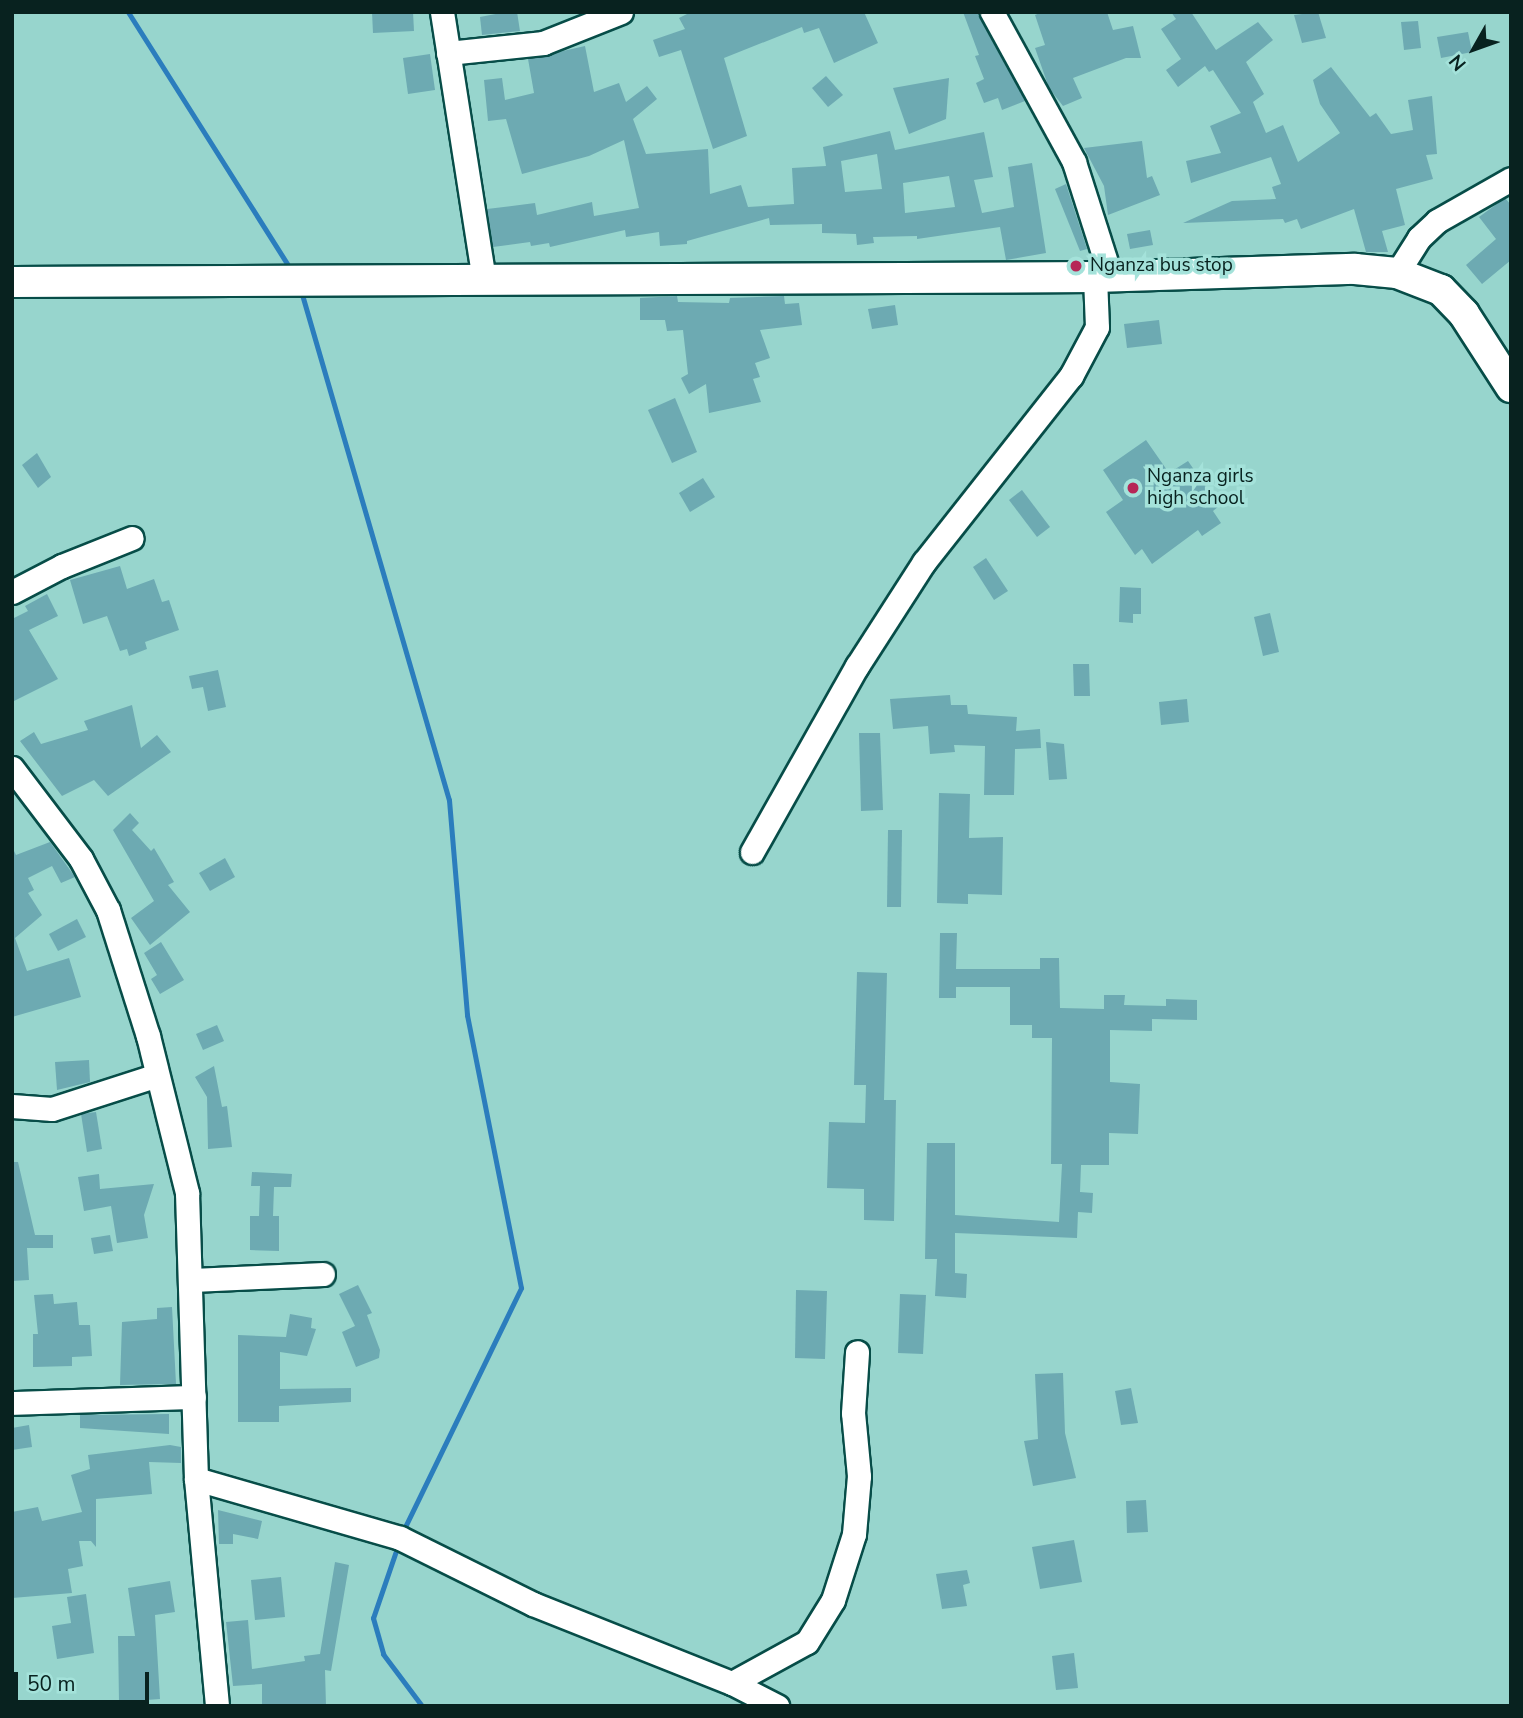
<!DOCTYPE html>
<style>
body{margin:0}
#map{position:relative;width:1523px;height:1718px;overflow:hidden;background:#97d5cd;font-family:"Nunito Sans",sans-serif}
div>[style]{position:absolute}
.stream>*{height:5px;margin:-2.5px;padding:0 2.5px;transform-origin:2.5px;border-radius:2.5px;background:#2b7dbd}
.building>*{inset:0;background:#6daab2}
.roads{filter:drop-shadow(2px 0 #074d48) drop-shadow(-2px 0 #074d48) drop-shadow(0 2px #074d48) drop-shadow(0 -2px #074d48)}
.minor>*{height:23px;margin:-11.5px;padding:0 11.5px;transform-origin:11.5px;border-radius:11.5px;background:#fff}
.major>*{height:30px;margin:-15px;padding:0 15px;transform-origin:15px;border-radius:15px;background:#fff}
.dots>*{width:19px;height:19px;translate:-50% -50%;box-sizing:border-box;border:4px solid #a4e2da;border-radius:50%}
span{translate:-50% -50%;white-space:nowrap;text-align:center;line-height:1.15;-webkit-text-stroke:7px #a4e2da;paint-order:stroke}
.poi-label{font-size:19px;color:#08221f}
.left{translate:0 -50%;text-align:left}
.frame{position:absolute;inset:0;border:14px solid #08221f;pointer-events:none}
.north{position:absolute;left:1439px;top:14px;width:70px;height:70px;-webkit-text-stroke:5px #a4e2da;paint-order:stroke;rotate:230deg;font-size:19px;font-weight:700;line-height:28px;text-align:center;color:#08221f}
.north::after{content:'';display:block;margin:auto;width:24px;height:32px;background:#08221f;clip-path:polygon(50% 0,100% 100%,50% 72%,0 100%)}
.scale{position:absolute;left:14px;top:1672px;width:135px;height:32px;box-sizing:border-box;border:4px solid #08221f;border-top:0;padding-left:9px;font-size:21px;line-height:24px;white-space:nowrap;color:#08221f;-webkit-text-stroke:5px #a4e2da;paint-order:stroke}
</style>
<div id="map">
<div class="stream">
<i style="left:128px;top:12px;width:305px;rotate:57.7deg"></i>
<i style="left:301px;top:291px;width:530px;rotate:73.79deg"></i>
<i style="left:449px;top:800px;width:216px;rotate:85.2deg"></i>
<i style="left:467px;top:1015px;width:278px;rotate:78.8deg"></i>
<i style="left:521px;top:1288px;width:272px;rotate:115.9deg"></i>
<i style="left:398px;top:1545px;width:77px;rotate:108.9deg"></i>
<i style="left:373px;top:1618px;width:37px;rotate:74deg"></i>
<i style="left:383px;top:1654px;width:65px;rotate:53.1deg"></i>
</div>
<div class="building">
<i style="clip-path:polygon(372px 12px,413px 12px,414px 31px,373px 33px)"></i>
<i style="clip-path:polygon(506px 12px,517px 12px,520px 31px,482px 35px,480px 17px)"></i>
<i style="clip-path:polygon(691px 12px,864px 12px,878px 43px,834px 63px,819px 28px,804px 33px,802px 27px,724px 58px,747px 136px,713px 149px,681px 50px,659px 57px,653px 40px,685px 29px,679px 18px)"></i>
<i style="clip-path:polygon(963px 12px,978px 12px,1025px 101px,1002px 110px,998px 98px,984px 103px,976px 83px,984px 79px,975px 56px,979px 55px)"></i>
<i style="clip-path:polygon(1042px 12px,1107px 12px,1113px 30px,1133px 26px,1141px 58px,1126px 58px,1073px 78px,1082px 98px,1063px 106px,1049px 88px,1035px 48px,1045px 45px,1035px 15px)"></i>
<i style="clip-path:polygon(1171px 12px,1191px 12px,1216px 50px,1258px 22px,1273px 40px,1246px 62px,1264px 94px,1253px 102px,1266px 133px,1283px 125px,1298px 162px,1340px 133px,1320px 104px,1313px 80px,1331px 67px,1370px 117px,1376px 113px,1391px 134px,1413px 130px,1408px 100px,1432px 96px,1437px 154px,1426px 155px,1433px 179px,1396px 189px,1405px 225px,1382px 231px,1388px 252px,1366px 252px,1354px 209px,1301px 229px,1297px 219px,1285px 223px,1283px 219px,1183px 223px,1232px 201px,1276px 199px,1272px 187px,1281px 184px,1271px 157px,1191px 183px,1186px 161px,1221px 153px,1210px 126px,1241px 113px,1213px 70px,1209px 72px,1205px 66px,1178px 87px,1166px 70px,1181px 59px,1161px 29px,1176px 19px)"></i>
<i style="clip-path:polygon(1318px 12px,1326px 38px,1302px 43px,1294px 15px)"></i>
<i style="clip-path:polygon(1418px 21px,1421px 48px,1404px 50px,1401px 22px)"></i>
<i style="clip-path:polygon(1468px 32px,1472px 52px,1441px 58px,1437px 37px)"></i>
<i style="clip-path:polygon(evenodd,585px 46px,594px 92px,619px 83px,626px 102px,647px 86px,657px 99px,633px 119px,646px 154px,708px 149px,710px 194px,741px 185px,748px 207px,794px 204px,792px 168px,826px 166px,823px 147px,890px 131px,895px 150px,984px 132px,993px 177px,974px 180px,982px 213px,1014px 207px,1008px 167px,1032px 163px,1046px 253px,1006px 260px,1000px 227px,917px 239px,917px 236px,873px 237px,874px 243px,857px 245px,856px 234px,822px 233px,822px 224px,770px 225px,769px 218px,687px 241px,687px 244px,660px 246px,659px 232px,626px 237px,625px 230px,550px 247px,549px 243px,531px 246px,530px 242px,493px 247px,487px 209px,535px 203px,537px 215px,592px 202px,594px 216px,639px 208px,624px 140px,589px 156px,522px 174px,506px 119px,488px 121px,484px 80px,502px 78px,505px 100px,534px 93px,528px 59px,585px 46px,877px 154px,882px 189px,845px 192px,841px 161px,877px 154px,585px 46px,949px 176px,955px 207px,905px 213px,903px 183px,949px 176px)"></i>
<i style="clip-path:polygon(430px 54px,435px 90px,408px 94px,403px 58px)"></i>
<i style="clip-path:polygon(826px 76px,843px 95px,828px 107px,812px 88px)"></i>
<i style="clip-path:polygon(949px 78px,946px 119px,909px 134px,893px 88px)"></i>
<i style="clip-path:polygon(1142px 141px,1147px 178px,1152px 176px,1160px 195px,1108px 215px,1104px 186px,1084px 148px)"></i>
<i style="clip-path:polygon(1066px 184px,1087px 249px,1080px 251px,1055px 189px)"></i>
<i style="clip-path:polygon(1505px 198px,1511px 205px,1511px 260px,1482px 284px,1466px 265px,1496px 239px,1479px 217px)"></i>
<i style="clip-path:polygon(1150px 230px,1153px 245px,1130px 249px,1127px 234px)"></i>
<i style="clip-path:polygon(677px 296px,678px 302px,729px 303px,730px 298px,784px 296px,785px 304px,799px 303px,802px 325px,760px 330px,770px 358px,755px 363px,760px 377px,753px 379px,761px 402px,709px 413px,706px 384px,689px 394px,681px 378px,688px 374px,683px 330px,667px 331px,665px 320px,640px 320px,640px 298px)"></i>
<i style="clip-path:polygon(895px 305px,898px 325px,872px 329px,868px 309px)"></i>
<i style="clip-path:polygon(1159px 320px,1162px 344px,1127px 348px,1124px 324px)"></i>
<i style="clip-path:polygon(675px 398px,697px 452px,672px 463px,648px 410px)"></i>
<i style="clip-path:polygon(1146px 440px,1169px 473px,1188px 461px,1219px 506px,1213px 511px,1221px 523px,1202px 536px,1198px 530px,1152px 564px,1142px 549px,1135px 555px,1106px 512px,1123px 500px,1103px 470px)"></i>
<i style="clip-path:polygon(37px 453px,51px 477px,38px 488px,22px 465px)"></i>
<i style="clip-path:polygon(703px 478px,715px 497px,690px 512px,679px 493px)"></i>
<i style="clip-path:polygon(1022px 490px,1050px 527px,1037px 537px,1009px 500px)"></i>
<i style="clip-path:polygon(986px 558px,1008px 591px,994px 600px,973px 567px)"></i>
<i style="clip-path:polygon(120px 566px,127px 589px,154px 579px,162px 602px,169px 600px,179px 630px,145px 642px,147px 649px,129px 656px,127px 649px,120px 651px,107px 616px,83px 624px,70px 580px)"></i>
<i style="clip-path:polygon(1120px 587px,1141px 588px,1141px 614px,1133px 614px,1133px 623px,1119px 622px)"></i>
<i style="clip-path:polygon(47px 594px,58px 616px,29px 630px,58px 679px,12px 702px,12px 619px,28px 611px,25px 606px)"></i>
<i style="clip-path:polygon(1270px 613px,1279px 652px,1263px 656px,1254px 617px)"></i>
<i style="clip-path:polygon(1073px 664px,1089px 664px,1090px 696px,1074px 696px)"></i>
<i style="clip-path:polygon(218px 670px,226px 707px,208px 711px,203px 687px,192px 689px,189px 676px)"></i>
<i style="clip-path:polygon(950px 695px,951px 705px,967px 705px,968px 714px,1017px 717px,1016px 731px,1040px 729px,1041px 748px,1015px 749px,1014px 795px,984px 795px,985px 746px,954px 745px,955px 752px,930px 754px,928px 726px,893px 729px,890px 699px)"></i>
<i style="clip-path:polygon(1187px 699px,1189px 722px,1161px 725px,1159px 702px)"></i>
<i style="clip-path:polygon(132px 705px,141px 748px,157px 735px,171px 752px,108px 796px,94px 780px,62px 796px,20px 741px,34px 732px,41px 744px,88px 730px,84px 721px)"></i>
<i style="clip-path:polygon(859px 733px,880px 733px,883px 810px,861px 811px)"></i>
<i style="clip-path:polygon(1046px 742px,1064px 744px,1067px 779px,1049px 780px)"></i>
<i style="clip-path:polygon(939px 793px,970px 794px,969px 838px,1003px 837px,1002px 895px,968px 894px,968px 904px,937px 903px)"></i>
<i style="clip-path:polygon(130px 813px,139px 823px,132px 830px,151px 851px,154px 848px,174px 882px,168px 885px,190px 912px,150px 945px,131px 918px,154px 901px,113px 830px)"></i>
<i style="clip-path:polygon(888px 830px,902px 830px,901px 907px,887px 907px)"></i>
<i style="clip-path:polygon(50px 842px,75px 877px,61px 883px,52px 866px,28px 878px,34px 890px,28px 893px,42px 915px,15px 938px,27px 971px,69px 958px,81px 997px,12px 1017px,12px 847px,16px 855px)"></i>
<i style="clip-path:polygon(225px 858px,235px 877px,210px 891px,199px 873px)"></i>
<i style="clip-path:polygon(77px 919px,86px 937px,58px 951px,49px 934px)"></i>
<i style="clip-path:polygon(940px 933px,957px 933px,956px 969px,1040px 969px,1040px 958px,1059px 958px,1060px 1008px,1104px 1009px,1104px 995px,1125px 995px,1124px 1005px,1166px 1006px,1166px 999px,1197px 1000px,1197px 1020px,1152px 1019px,1152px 1031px,1110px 1030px,1110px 1082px,1140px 1084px,1138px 1134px,1109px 1133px,1109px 1165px,1081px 1165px,1080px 1192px,1093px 1193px,1092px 1213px,1078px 1212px,1077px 1238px,955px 1233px,955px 1273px,967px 1274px,966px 1298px,935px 1296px,937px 1259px,925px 1259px,927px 1143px,955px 1143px,955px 1215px,1059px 1222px,1062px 1164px,1051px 1164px,1052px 1038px,1032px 1038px,1032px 1025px,1010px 1025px,1010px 987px,956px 987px,956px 998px,939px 998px)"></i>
<i style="clip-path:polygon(161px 942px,184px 980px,160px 994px,151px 979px,157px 975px,144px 953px)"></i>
<i style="clip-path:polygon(857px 972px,887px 973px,884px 1100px,896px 1100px,894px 1221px,864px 1220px,864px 1189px,827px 1188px,829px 1122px,865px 1123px,866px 1085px,854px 1085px)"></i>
<i style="clip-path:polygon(217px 1025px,224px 1041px,203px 1050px,196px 1034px)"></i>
<i style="clip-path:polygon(89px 1060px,90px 1082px,57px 1090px,55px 1062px)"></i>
<i style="clip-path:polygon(214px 1066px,222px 1107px,227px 1106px,232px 1147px,208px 1149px,207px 1097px,195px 1077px)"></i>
<i style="clip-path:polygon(96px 1112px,102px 1149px,87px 1152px,81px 1114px)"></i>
<i style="clip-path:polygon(12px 1162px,18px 1162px,35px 1235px,53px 1235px,53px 1248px,27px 1248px,29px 1280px,12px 1281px)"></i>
<i style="clip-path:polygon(252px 1172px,292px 1174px,291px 1187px,274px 1187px,273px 1216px,279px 1216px,279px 1251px,250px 1250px,250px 1216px,259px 1216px,260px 1186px,251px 1186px)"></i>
<i style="clip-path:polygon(99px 1174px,100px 1189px,154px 1184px,144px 1215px,148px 1238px,117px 1243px,111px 1206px,84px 1211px,78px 1177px)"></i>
<i style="clip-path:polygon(110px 1235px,113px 1251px,94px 1254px,91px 1238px)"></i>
<i style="clip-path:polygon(358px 1285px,372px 1313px,367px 1315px,380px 1350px,379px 1358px,356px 1367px,342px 1332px,355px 1326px,339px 1294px)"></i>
<i style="clip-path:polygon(796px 1290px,827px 1291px,825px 1359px,795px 1358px)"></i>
<i style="clip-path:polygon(53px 1294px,54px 1304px,77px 1302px,79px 1325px,90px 1325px,92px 1356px,72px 1357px,72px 1366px,33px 1367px,33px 1334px,38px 1334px,34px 1295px)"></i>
<i style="clip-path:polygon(900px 1294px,926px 1295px,923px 1354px,898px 1353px)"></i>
<i style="clip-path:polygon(172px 1307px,176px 1384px,120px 1385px,122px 1322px,157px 1319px,157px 1308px)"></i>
<i style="clip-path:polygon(290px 1314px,312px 1318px,311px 1328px,316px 1329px,307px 1356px,280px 1352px,280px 1389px,351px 1388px,351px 1402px,279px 1406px,279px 1422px,238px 1422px,238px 1335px,286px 1337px)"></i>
<i style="clip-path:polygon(1063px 1373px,1065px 1433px,1076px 1478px,1033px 1486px,1024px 1441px,1038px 1439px,1035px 1374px)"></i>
<i style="clip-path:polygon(1131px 1388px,1138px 1423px,1121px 1425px,1115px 1391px)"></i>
<i style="clip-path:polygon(169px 1414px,169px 1434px,80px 1428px,80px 1415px)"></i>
<i style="clip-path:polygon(29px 1425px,32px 1447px,12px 1450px,12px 1428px)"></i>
<i style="clip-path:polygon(170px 1445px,181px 1447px,181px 1463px,149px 1462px,152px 1494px,96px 1499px,96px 1547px,91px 1541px,79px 1541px,83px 1566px,68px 1569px,72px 1593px,12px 1598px,12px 1512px,38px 1507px,42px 1521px,82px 1512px,71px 1475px,90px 1469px,88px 1455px)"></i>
<i style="clip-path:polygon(1146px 1500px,1148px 1532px,1127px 1533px,1126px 1501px)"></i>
<i style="clip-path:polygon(218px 1510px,262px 1521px,258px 1539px,233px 1534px,233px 1544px,219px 1544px)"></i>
<i style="clip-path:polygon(1074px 1540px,1082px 1582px,1040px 1589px,1032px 1547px)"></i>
<i style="clip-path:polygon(335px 1562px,349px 1565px,331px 1671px,325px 1670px,326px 1706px,262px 1706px,262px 1684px,233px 1686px,226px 1622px,248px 1620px,252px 1669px,305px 1661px,304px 1656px,320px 1654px)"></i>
<i style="clip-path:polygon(967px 1570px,970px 1583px,963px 1585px,967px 1606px,942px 1609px,936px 1574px)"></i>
<i style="clip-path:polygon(281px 1577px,285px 1617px,255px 1620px,251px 1580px)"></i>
<i style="clip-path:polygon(170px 1581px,175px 1612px,155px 1615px,160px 1699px,119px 1702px,118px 1636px,135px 1636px,128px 1588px)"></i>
<i style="clip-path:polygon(86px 1594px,94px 1653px,57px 1659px,52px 1626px,71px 1623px,67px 1597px)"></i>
<i style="clip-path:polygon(1074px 1653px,1078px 1688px,1056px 1690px,1052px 1656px)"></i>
</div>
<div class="roads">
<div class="minor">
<i style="left:442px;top:12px;width:270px;rotate:81.1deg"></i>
<i style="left:992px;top:12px;width:171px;rotate:61.3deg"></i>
<i style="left:1074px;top:162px;width:119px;rotate:72.3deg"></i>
<i style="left:448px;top:53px;width:96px;rotate:-6deg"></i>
<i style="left:543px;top:43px;width:84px;rotate:-21.7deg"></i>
<i style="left:1397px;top:273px;width:41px;rotate:-57.8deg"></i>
<i style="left:1419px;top:238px;width:25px;rotate:-43deg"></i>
<i style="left:1437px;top:221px;width:85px;rotate:-29.6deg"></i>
<i style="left:12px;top:592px;width:56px;rotate:-27.5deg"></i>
<i style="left:62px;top:566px;width:75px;rotate:-21.8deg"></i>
<i style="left:12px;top:768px;width:114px;rotate:52.8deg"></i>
<i style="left:81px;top:859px;width:58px;rotate:62.1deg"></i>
<i style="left:108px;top:910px;width:132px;rotate:72.4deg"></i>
<i style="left:148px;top:1036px;width:162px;rotate:76deg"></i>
<i style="left:187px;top:1193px;width:286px;rotate:88.2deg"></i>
<i style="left:196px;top:1479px;width:228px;rotate:84.7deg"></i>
<i style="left:752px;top:852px;width:214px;rotate:-60.6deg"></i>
<i style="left:857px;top:666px;width:124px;rotate:-57.2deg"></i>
<i style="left:924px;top:562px;width:237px;rotate:-51.7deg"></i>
<i style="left:1071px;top:376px;width:55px;rotate:-62deg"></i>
<i style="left:1097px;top:327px;width:50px;rotate:-92.3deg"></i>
<i style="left:12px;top:1106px;width:40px;rotate:4.3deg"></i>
<i style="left:52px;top:1109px;width:110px;rotate:-17.9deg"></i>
<i style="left:193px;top:1280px;width:130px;rotate:-2.6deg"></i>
<i style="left:12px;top:1403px;width:182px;rotate:-1.9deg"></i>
<i style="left:196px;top:1479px;width:212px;rotate:16.1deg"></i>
<i style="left:400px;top:1538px;width:148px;rotate:26.4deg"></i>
<i style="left:533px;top:1604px;width:214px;rotate:21.7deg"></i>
<i style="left:732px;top:1683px;width:51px;rotate:27.1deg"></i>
<i style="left:732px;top:1683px;width:85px;rotate:-28.7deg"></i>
<i style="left:807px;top:1642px;width:49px;rotate:-58.2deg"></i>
<i style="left:833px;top:1600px;width:69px;rotate:-72.3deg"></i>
<i style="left:854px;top:1534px;width:58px;rotate:-85.1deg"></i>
<i style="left:859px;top:1476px;width:63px;rotate:-95.4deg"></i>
<i style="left:853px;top:1413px;width:61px;rotate:-86.2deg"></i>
</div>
<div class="major">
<i style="left:12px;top:282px;width:1083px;rotate:-0.26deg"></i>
<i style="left:1095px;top:277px;width:260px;rotate:-1.8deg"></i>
<i style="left:1355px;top:269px;width:42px;rotate:5.4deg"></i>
<i style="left:1397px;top:273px;width:47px;rotate:21.1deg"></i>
<i style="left:1441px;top:290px;width:33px;rotate:46deg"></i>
<i style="left:1464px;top:314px;width:87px;rotate:57.2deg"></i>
</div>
</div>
<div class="dots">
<i style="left:1076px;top:266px;background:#b62757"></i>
<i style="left:1133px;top:488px;background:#b62757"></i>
</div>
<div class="poi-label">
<span class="left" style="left:1090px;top:266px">Nganza bus stop</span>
<span class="left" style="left:1147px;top:488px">Nganza girls<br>high school</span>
</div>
<div class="frame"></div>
<div class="north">N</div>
<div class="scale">50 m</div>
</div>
